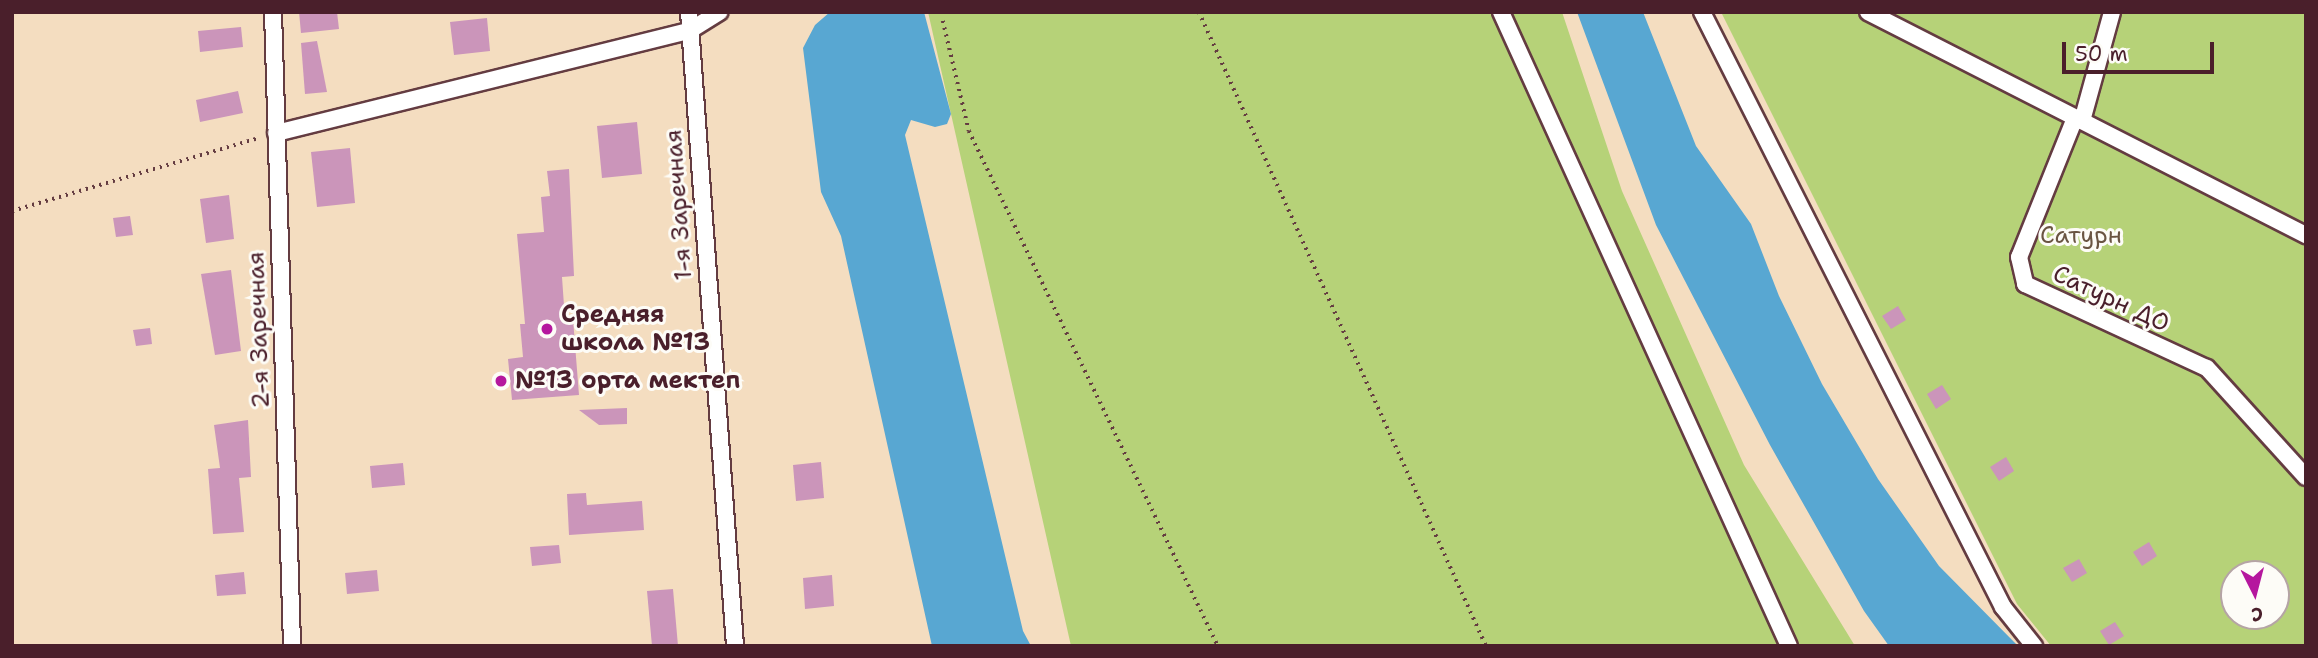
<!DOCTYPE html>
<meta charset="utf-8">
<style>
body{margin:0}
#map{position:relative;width:2318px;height:658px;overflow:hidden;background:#f4ddc0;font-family:"Shantell Sans",sans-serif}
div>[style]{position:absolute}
.green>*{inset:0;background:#b6d278}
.water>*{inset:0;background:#58a7d2}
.building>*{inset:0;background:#cb95ba}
.path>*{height:3.5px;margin-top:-1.75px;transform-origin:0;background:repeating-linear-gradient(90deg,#643c41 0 2px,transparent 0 7px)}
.roads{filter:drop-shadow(2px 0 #643c41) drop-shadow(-2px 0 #643c41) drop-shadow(0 2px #643c41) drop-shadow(0 -2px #643c41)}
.minor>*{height:16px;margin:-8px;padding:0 8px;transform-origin:8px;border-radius:8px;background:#fff}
.dots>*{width:19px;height:19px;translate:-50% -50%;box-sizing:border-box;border:4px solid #fdfcf7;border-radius:50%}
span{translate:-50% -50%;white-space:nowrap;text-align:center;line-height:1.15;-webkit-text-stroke:6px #fdfcf7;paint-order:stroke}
.street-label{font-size:24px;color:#4a1f2b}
.park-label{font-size:24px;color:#6a5542}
.poi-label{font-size:24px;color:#4a1f2b;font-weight:700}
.left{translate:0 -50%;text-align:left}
.frame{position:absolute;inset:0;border:14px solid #4a1f2b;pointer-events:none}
.north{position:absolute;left:2220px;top:560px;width:70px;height:70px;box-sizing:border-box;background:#fdfcf7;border:2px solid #b5a4a5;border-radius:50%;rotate:174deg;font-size:19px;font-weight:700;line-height:28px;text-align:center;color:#4a1f2b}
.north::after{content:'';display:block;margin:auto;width:24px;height:32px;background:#b5179e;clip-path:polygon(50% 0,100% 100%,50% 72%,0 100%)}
.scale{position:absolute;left:2062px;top:42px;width:152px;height:32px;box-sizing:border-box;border:4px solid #4a1f2b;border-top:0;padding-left:9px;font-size:21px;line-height:24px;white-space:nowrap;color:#4a1f2b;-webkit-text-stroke:5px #fdfcf7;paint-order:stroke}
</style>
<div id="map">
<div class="green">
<i style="clip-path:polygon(928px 12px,1562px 12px,1622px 191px,1744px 465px,1855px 646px,1071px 646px)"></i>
<i style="clip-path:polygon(evenodd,1721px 12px,2306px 12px,2306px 646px,2051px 646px,2017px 604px,1721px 12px,2234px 574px,2276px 574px,2276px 616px,2234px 616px,2234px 574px)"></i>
</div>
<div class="water">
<i style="clip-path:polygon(830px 12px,924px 12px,951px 114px,947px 124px,935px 127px,911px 120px,905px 135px,1023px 631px,1031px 646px,932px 646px,841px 236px,821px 192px,803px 48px,815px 25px)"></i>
<i style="clip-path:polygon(1577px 12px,1643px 12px,1696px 146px,1751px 224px,1779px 296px,1822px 384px,1878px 479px,1939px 566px,2018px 646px,1889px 646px,1864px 611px,1770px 445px,1656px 225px)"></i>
</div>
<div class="building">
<i style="clip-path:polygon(299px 12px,337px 12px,339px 29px,301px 33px)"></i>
<i style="clip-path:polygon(487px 18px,490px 51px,454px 55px,450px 22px)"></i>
<i style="clip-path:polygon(241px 27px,243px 47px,200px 52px,198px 31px)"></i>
<i style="clip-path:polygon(317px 41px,327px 92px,305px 94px,301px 43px)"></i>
<i style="clip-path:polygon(238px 91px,243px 113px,200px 122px,196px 100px)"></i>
<i style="clip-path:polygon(637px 122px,642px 174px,602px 178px,597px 126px)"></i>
<i style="clip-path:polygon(350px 148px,355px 203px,317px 207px,311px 152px)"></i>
<i style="clip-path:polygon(569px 169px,574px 276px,562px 277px,565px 320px,573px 319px,579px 395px,512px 400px,508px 359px,523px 357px,520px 324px,525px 324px,517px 234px,544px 232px,541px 197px,550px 196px,547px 171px)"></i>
<i style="clip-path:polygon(229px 195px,234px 239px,206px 243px,200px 199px)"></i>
<i style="clip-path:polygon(130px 216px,133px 235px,116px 237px,113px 218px)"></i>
<i style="clip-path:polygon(231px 270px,241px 351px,215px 355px,201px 274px)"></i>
<i style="clip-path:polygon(1898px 306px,1906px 320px,1891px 329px,1882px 316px)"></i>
<i style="clip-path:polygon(150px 328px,152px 344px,136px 346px,133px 330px)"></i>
<i style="clip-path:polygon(1942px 385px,1951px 399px,1936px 409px,1927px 394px)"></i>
<i style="clip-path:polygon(627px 408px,627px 424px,599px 425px,579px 410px)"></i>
<i style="clip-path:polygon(248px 420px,251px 477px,239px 478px,244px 532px,213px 534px,208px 469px,220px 468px,214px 425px)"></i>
<i style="clip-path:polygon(2006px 457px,2014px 471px,1999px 481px,1990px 467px)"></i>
<i style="clip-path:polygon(821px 462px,824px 498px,796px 501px,793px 465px)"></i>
<i style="clip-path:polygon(403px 463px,405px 485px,372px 488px,370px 466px)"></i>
<i style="clip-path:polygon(586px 493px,587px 505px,642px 501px,644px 530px,569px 535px,567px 494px)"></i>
<i style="clip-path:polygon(2149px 542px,2157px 556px,2142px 566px,2133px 552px)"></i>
<i style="clip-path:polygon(559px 545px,561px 563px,532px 566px,530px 547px)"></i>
<i style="clip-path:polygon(2079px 559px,2087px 573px,2072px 582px,2063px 568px)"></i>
<i style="clip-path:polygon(377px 570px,379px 591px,347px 594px,345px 573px)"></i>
<i style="clip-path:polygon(244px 572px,246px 594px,217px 596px,215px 575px)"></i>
<i style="clip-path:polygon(832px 575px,834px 606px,805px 609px,803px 578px)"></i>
<i style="clip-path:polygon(673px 589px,678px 646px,652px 646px,647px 591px)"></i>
<i style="clip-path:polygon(2115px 622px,2124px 636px,2109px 645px,2100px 631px)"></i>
</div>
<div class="path">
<i style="left:1199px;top:12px;width:696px;rotate:65.64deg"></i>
<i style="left:943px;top:21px;width:113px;rotate:76.7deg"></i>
<i style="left:969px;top:131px;width:572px;rotate:64.2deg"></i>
<i style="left:12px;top:211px;width:258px;rotate:-16.5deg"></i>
</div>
<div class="roads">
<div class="minor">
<i style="left:273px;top:12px;width:634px;rotate:88.28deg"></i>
<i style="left:689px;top:12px;width:636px;rotate:85.85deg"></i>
<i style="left:1501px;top:12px;width:696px;rotate:65.57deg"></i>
<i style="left:1702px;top:12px;width:667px;rotate:63.17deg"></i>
<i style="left:2003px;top:607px;width:50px;rotate:51.5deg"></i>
<i style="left:1868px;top:12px;width:492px;rotate:27deg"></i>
<i style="left:2075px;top:118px;width:150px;rotate:111.9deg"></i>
<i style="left:2019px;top:257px;width:28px;rotate:77deg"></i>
<i style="left:2025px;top:284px;width:200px;rotate:24.8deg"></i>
<i style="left:2207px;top:368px;width:147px;rotate:47.8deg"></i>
<i style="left:2082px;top:121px;width:113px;rotate:-74.6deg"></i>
<i style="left:276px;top:133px;width:425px;rotate:-13.9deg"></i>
<i style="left:689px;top:31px;width:36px;rotate:-32deg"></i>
</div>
</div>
<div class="dots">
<i style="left:547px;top:329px;background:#b5179e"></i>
<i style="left:501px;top:381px;background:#b5179e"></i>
</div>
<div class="street-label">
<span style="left:679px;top:205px;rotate:-94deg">1-я Заречная</span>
<span style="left:2111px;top:299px;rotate:25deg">Сатурн ДО</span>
<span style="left:259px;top:330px;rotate:-92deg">2-я Заречная</span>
</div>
<div class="park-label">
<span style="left:2081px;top:236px">Сатурн</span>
</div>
<div class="poi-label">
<span class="left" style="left:561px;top:329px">Средняя<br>школа №13</span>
<span class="left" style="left:515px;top:381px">№13 орта мектеп</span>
</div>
<div class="frame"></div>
<div class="north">С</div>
<div class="scale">50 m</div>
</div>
